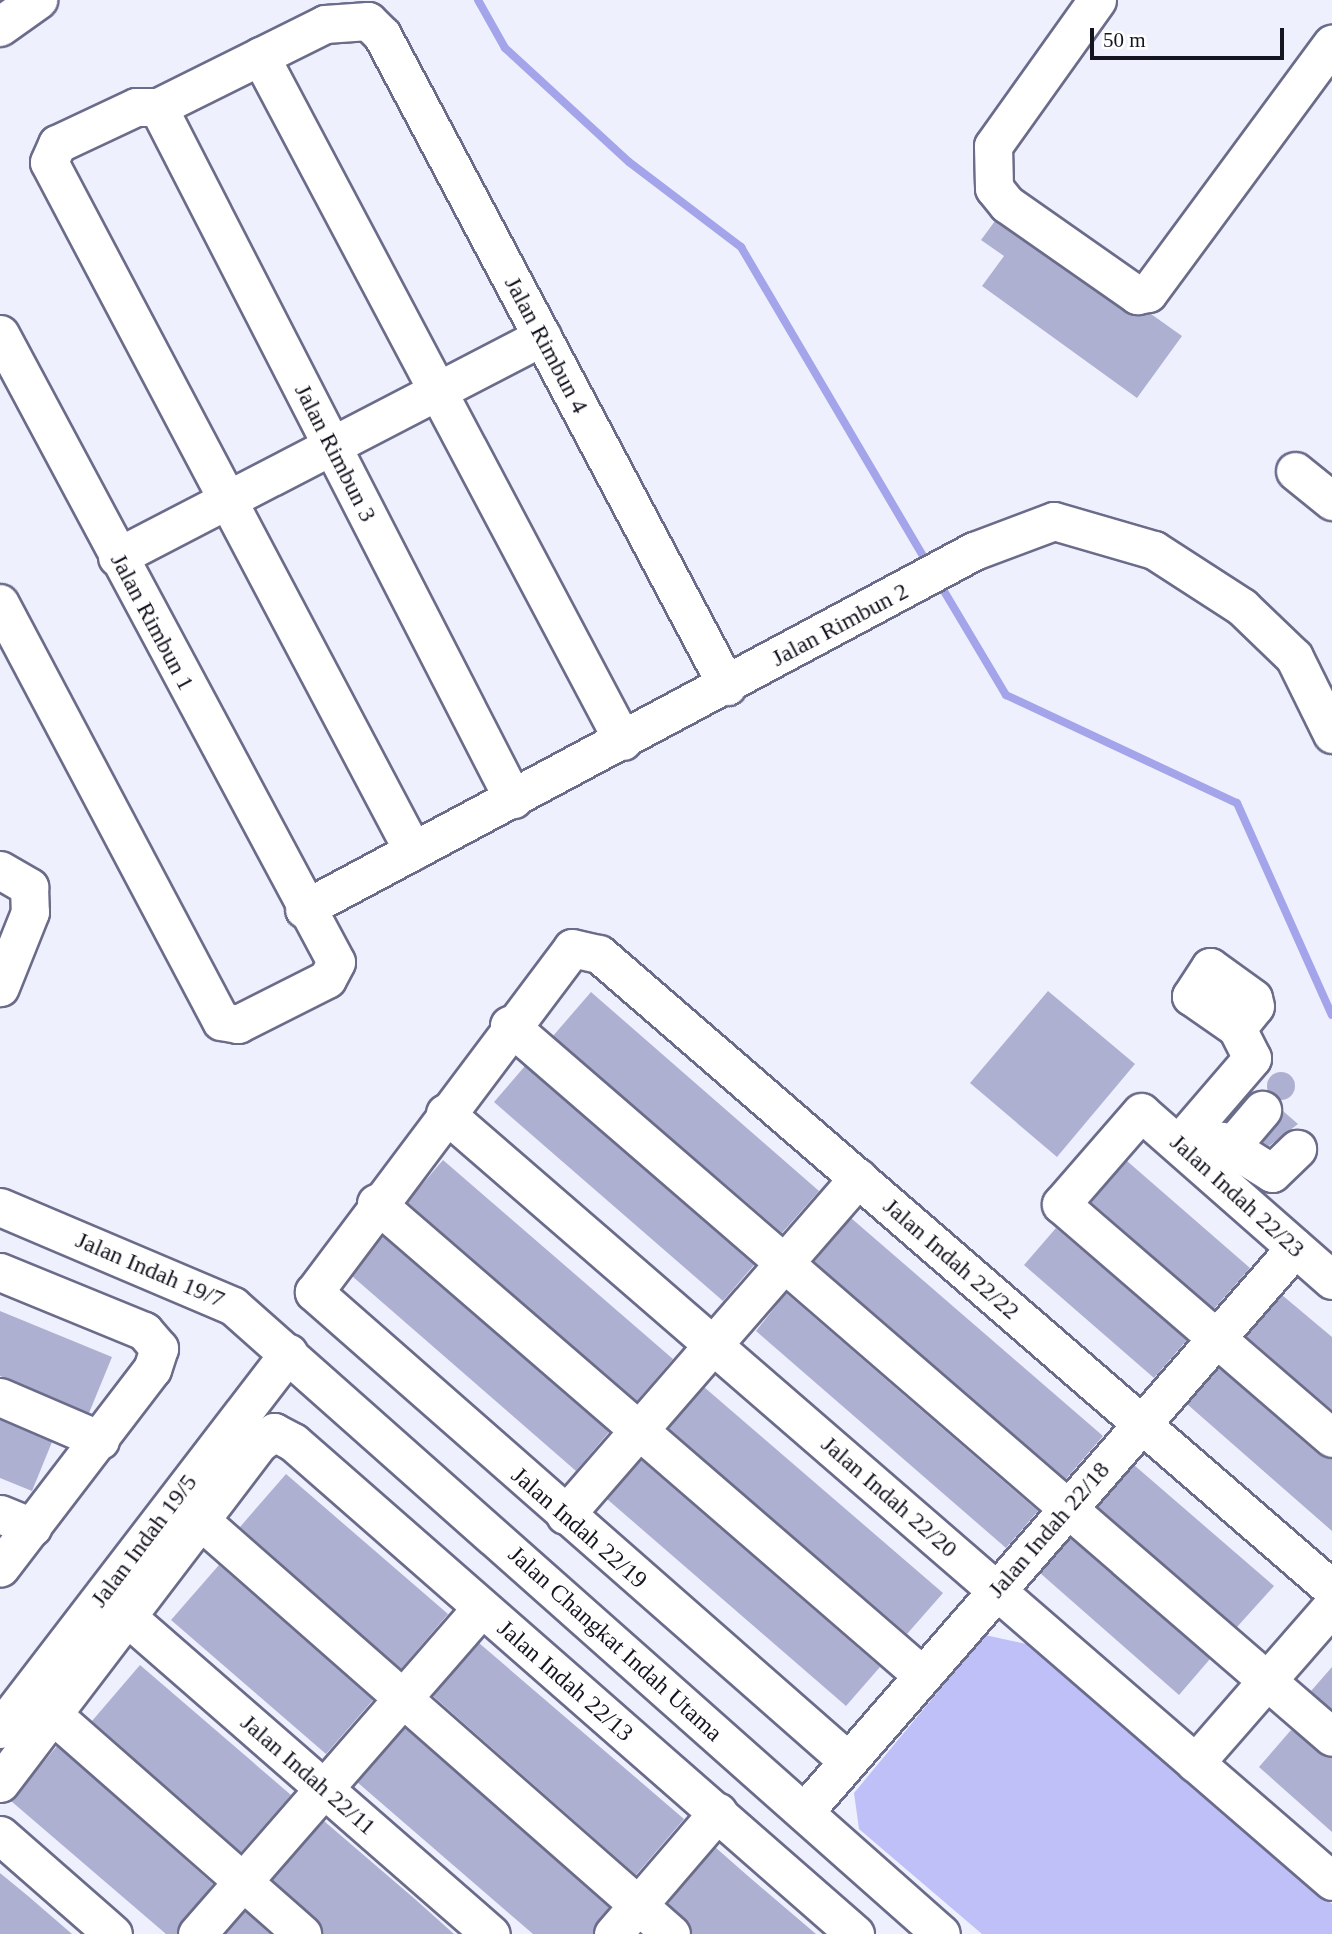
<!DOCTYPE html>
<style>
body{margin:0}
#map{position:relative;width:1332px;height:1934px;overflow:hidden;background:#eff0fe;font-family:"Times New Roman",serif}
div>[style]{position:absolute}
.green>*{inset:0;background:#bec0f7}
.stream>*{height:8px;margin:-4px;padding:0 4px;transform-origin:4px;border-radius:4px;background:#a3a4ea}
.building>*{inset:0;background:#aeb0d1}
.round{border-radius:50%}
.roads{filter:drop-shadow(2px 0 #6b6c8a) drop-shadow(-2px 0 #6b6c8a) drop-shadow(0 2px #6b6c8a) drop-shadow(0 -2px #6b6c8a)}
.minor>*{height:37px;margin:-18.5px;padding:0 18.5px;transform-origin:18.5px;border-radius:18.5px;background:#fff}
.major>*{height:38px;margin:-19px;padding:0 19px;transform-origin:19px;border-radius:19px;background:#fff}
span{translate:-50% -50%;white-space:nowrap;text-align:center;line-height:1.15;-webkit-text-stroke:5px #fff;paint-order:stroke}
.street-label{font-size:24px;color:#141520}
.scale{position:absolute;left:1090px;top:28px;width:194px;height:32px;box-sizing:border-box;border:4px solid #141520;border-top:0;padding-left:9px;font-size:21px;line-height:24px;white-space:nowrap;color:#141520;-webkit-text-stroke:5px #fff;paint-order:stroke}
</style>
<div id="map">
<div class="green">
<i style="clip-path:polygon(985px 1635px,1040px 1647px,1332px 1904px,1332px 1934px,982px 1934px,859px 1829px,854px 1793px)"></i>
</div>
<div class="stream">
<i style="left:478px;top:0;width:55px;rotate:60.6deg"></i>
<i style="left:505px;top:48px;width:168px;rotate:42.6deg"></i>
<i style="left:629px;top:162px;width:141px;rotate:37.2deg"></i>
<i style="left:741px;top:247px;width:368px;rotate:59.5deg"></i>
<i style="left:938px;top:581px;width:133px;rotate:59.2deg"></i>
<i style="left:1006px;top:695px;width:255px;rotate:25.1deg"></i>
<i style="left:1237px;top:803px;width:232px;rotate:65.9deg"></i>
</div>
<div class="building">
<i style="clip-path:polygon(995px 221px,1125px 312px,1151px 314px,1182px 336px,1137px 398px,982px 286px,1004px 256px,981px 240px)"></i>
<i style="clip-path:polygon(1048px 991px,1135px 1064px,1057px 1157px,970px 1083px)"></i>
<i style="clip-path:polygon(591px 992px,819px 1191px,782px 1233px,553px 1036px)"></i>
<i style="clip-path:polygon(525px 1066px,754px 1265px,723px 1301px,494px 1102px)"></i>
<i class="round" style="left:1267px;top:1072px;width:28px;height:28px"></i>
<i style="clip-path:polygon(1283px 1111px,1298px 1124px,1269px 1146px,1262px 1142px)"></i>
<i style="clip-path:polygon(443px 1160px,673px 1359px,637px 1401px,407px 1202px)"></i>
<i style="clip-path:polygon(1127px 1161px,1250px 1268px,1214px 1309px,1091px 1202px)"></i>
<i style="clip-path:polygon(851px 1218px,1103px 1436px,1066px 1479px,814px 1261px)"></i>
<i style="clip-path:polygon(1056px 1228px,1187px 1340px,1154px 1378px,1024px 1265px)"></i>
<i style="clip-path:polygon(382px 1236px,609px 1432px,576px 1471px,352px 1276px)"></i>
<i style="clip-path:polygon(786px 1293px,1038px 1511px,1006px 1548px,756px 1331px)"></i>
<i style="clip-path:polygon(1282px 1295px,1332px 1337px,1332px 1410px,1246px 1336px)"></i>
<i style="clip-path:polygon(0 1311px,112px 1357px,89px 1413px,0 1376px)"></i>
<i style="clip-path:polygon(1219px 1368px,1318px 1454px,1332px 1458px,1332px 1531px,1187px 1404px)"></i>
<i style="clip-path:polygon(704px 1387px,943px 1593px,907px 1634px,668px 1428px)"></i>
<i style="clip-path:polygon(0 1420px,52px 1442px,32px 1491px,0 1478px)"></i>
<i style="clip-path:polygon(641px 1460px,880px 1667px,846px 1706px,607px 1499px)"></i>
<i style="clip-path:polygon(1134px 1465px,1274px 1586px,1237px 1627px,1098px 1507px)"></i>
<i style="clip-path:polygon(286px 1474px,448px 1614px,401px 1669px,240px 1527px)"></i>
<i style="clip-path:polygon(1070px 1538px,1210px 1659px,1179px 1695px,1040px 1573px)"></i>
<i style="clip-path:polygon(219px 1565px,373px 1700px,326px 1754px,171px 1620px)"></i>
<i style="clip-path:polygon(479px 1643px,684px 1819px,636px 1875px,433px 1696px)"></i>
<i style="clip-path:polygon(140px 1665px,291px 1795px,241px 1852px,92px 1721px)"></i>
<i style="clip-path:polygon(1332px 1667px,1332px 1709px,1311px 1691px)"></i>
<i style="clip-path:polygon(405px 1728px,609px 1907px,593px 1934px,533px 1934px,357px 1782px)"></i>
<i style="clip-path:polygon(1291px 1730px,1332px 1757px,1332px 1832px,1259px 1767px)"></i>
<i style="clip-path:polygon(57px 1746px,213px 1884px,177px 1934px,166px 1934px,11px 1801px)"></i>
<i style="clip-path:polygon(324px 1821px,416px 1900px,454px 1934px,322px 1934px,316px 1918px,272px 1880px)"></i>
<i style="clip-path:polygon(715px 1847px,748px 1876px,816px 1934px,691px 1934px,667px 1903px)"></i>
<i style="clip-path:polygon(0 1873px,28px 1896px,72px 1934px,0 1934px)"></i>
<i style="clip-path:polygon(245px 1911px,270px 1934px,225px 1934px)"></i>
</div>
<div class="roads">
<div class="minor">
<i style="left:1097px;top:0;width:179px;rotate:125.5deg"></i>
<i style="left:993px;top:146px;width:42px;rotate:88.6deg"></i>
<i style="left:994px;top:188px;width:21px;rotate:51deg"></i>
<i style="left:1007px;top:204px;width:159px;rotate:35deg"></i>
<i style="left:1137px;top:295px;width:11px;rotate:-10deg"></i>
<i style="left:1148px;top:293px;width:310px;rotate:-53.6deg"></i>
<i style="left:260px;top:56px;width:775px;rotate:62.08deg"></i>
<i style="left:158px;top:107px;width:778px;rotate:62.84deg"></i>
<i style="left:0;top:334px;width:712px;rotate:61.85deg"></i>
<i style="left:336px;top:962px;width:19px;rotate:118deg"></i>
<i style="left:327px;top:979px;width:100px;rotate:153.2deg"></i>
<i style="left:238px;top:1024px;width:17px;rotate:-170deg"></i>
<i style="left:221px;top:1021px;width:473px;rotate:-117.9deg"></i>
<i style="left:1295px;top:471px;width:48px;rotate:39deg"></i>
<i style="left:117px;top:557px;width:479px;rotate:-27.4deg"></i>
<i style="left:413px;top:851px;width:779px;rotate:-117.85deg"></i>
<i style="left:49px;top:162px;width:20px;rotate:-66deg"></i>
<i style="left:57px;top:144px;width:87px;rotate:-25.1deg"></i>
<i style="left:136px;top:107px;width:22px"></i>
<i style="left:158px;top:107px;width:186px;rotate:-26.4deg"></i>
<i style="left:325px;top:24px;width:43px;rotate:-4deg"></i>
<i style="left:368px;top:21px;width:20px;rotate:45deg"></i>
<i style="left:382px;top:35px;width:737px;rotate:62.08deg"></i>
<i style="left:0;top:870px;width:34px;rotate:30deg"></i>
<i style="left:29px;top:887px;width:25px;rotate:88deg"></i>
<i style="left:30px;top:912px;width:81px;rotate:111.8deg"></i>
<i style="left:304px;top:909px;width:760px;rotate:-28.12deg"></i>
<i style="left:974px;top:551px;width:85px;rotate:-20.6deg"></i>
<i style="left:1054px;top:521px;width:104px;rotate:16.2deg"></i>
<i style="left:1154px;top:550px;width:105px;rotate:32.9deg"></i>
<i style="left:1242px;top:607px;width:72px;rotate:43.9deg"></i>
<i style="left:1294px;top:657px;width:86px;rotate:63.7deg"></i>
<i style="left:509px;top:1025px;width:1088px;rotate:40.86deg"></i>
<i style="left:445px;top:1113px;width:1173px;rotate:40.89deg"></i>
<i style="left:1179px;top:1143px;width:112px;rotate:-49.3deg"></i>
<i style="left:1252px;top:1058px;width:34px;rotate:-117deg"></i>
<i style="left:1237px;top:1028px;width:28px;rotate:-51deg"></i>
<i style="left:1255px;top:1006px;width:8px;rotate:-104deg"></i>
<i style="left:1253px;top:998px;width:53px;rotate:-144.2deg"></i>
<i style="left:1210px;top:967px;width:35px;rotate:123deg"></i>
<i style="left:1191px;top:996px;width:56px;rotate:34.8deg"></i>
<i style="left:1233px;top:1144px;width:45px;rotate:-49.5deg"></i>
<i style="left:1200px;top:1162px;width:30px;rotate:-45deg"></i>
<i style="left:1221px;top:1141px;width:60px;rotate:32.1deg"></i>
<i style="left:1272px;top:1173px;width:35px;rotate:-44deg"></i>
<i style="left:376px;top:1203px;width:722px;rotate:40.84deg"></i>
<i style="left:0;top:1207px;width:253px;rotate:23deg"></i>
<i style="left:233px;top:1306px;width:946px;rotate:41.57deg"></i>
<i style="left:0;top:1272px;width:156px;rotate:22.3deg"></i>
<i style="left:144px;top:1331px;width:23px;rotate:49deg"></i>
<i style="left:159px;top:1348px;width:22px;rotate:108deg"></i>
<i style="left:152px;top:1369px;width:250px;rotate:127.4deg"></i>
<i style="left:1332px;top:1280px;width:254px;rotate:-138.7deg"></i>
<i style="left:1141px;top:1112px;width:122px;rotate:131deg"></i>
<i style="left:1061px;top:1204px;width:358px;rotate:40.8deg"></i>
<i style="left:0;top:1397px;width:109px;rotate:23.3deg"></i>
<i style="left:0;top:1514px;width:35px;rotate:22deg"></i>
<i style="left:565px;top:1515px;width:447px;rotate:-49deg"></i>
<i style="left:200px;top:1520px;width:627px;rotate:41.31deg"></i>
<i style="left:126px;top:1616px;width:484px;rotate:41.1deg"></i>
<i style="left:52px;top:1714px;width:333px;rotate:41.3deg"></i>
<i style="left:0;top:1729px;width:474px;rotate:-52.5deg"></i>
<i style="left:848px;top:1761px;width:711px;rotate:-138.71deg"></i>
<i style="left:314px;top:1292px;width:430px;rotate:-53.1deg"></i>
<i style="left:572px;top:948px;width:28px;rotate:13deg"></i>
<i style="left:599px;top:954px;width:970px;rotate:40.9deg"></i>
<i style="left:1195px;top:1763px;width:208px;rotate:-48.9deg"></i>
<i style="left:0;top:1783px;width:426px;rotate:-52.7deg"></i>
<i style="left:258px;top:1444px;width:20px;rotate:-37deg"></i>
<i style="left:274px;top:1432px;width:21px;rotate:28deg"></i>
<i style="left:293px;top:1442px;width:747px;rotate:41.2deg"></i>
<i style="left:804px;top:1812px;width:748px;rotate:-48.96deg"></i>
<i style="left:0;top:1835px;width:150px;rotate:41.2deg"></i>
<i style="left:197px;top:1934px;width:432px;rotate:-48.9deg"></i>
<i style="left:613px;top:1934px;width:161px;rotate:-49.3deg"></i>
</div>
<div class="major">
<i style="left:0;top:27px;width:47px;rotate:-35.4deg"></i>
</div>
</div>
<div class="street-label">
<span style="left:546px;top:345px;rotate:62deg">Jalan Rimbun 4</span>
<span style="left:335px;top:453px;rotate:63deg">Jalan Rimbun 3</span>
<span style="left:152px;top:622px;rotate:62deg">Jalan Rimbun 1</span>
<span style="left:840px;top:625px;rotate:-28deg">Jalan Rimbun 2</span>
<span style="left:1237px;top:1196px;rotate:42deg">Jalan Indah 22/23</span>
<span style="left:951px;top:1259px;rotate:41deg">Jalan Indah 22/22</span>
<span style="left:150px;top:1270px;rotate:23deg">Jalan Indah 19/7</span>
<span style="left:889px;top:1497px;rotate:41deg">Jalan Indah 22/20</span>
<span style="left:579px;top:1528px;rotate:41deg">Jalan Indah 22/19</span>
<span style="left:1049px;top:1530px;rotate:-49deg">Jalan Indah 22/18</span>
<span style="left:144px;top:1541px;rotate:-53deg">Jalan Indah 19/5</span>
<span style="left:615px;top:1644px;rotate:42deg">Jalan Changkat Indah Utama</span>
<span style="left:565px;top:1681px;rotate:41deg">Jalan Indah 22/13</span>
<span style="left:308px;top:1775px;rotate:41deg">Jalan Indah 22/11</span>
</div>
<div class="scale">50 m</div>
</div>
